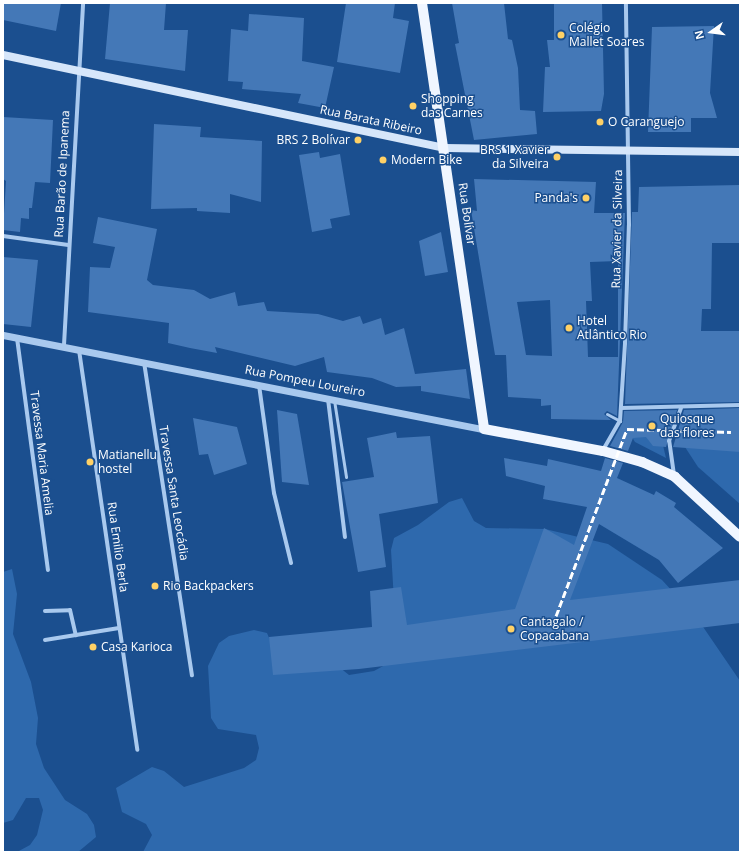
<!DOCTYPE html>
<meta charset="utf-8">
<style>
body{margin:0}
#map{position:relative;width:743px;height:855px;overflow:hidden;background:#1b4f8f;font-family:"Open Sans",sans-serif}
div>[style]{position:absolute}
.green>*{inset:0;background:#2e69ad}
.building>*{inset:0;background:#4478b7}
.service>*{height:3px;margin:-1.5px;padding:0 1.5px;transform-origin:1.5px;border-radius:1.5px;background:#a9c9ee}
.minor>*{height:4px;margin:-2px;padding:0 2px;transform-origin:2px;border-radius:2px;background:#a9c9ee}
.tertiary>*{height:7px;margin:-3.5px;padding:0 3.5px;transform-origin:3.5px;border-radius:3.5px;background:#a9c9ee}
.secondary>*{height:8px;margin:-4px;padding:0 4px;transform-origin:4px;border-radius:4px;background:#d6e6fa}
.primary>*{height:10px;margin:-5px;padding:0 5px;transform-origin:5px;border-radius:5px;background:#f0f6ff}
.rail>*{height:3px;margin-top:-1.5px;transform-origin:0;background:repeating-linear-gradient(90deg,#fff 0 7px,transparent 0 10px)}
.dots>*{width:11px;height:11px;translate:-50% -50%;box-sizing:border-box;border:2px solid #1b4f8f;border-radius:50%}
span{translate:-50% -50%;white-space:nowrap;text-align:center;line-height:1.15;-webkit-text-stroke:3px #1b4f8f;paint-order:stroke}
.poi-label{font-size:12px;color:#fff}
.left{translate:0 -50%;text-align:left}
.right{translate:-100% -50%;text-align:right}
.street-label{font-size:12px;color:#fff}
.frame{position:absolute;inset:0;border:4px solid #fff;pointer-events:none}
.north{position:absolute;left:691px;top:12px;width:40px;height:40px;-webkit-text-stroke:3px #1b4f8f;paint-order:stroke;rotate:256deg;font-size:11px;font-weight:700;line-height:16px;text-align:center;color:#fff}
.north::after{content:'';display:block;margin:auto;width:14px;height:18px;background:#fff;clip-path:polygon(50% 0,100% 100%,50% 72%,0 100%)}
</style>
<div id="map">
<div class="green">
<i style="clip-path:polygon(740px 413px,740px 504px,698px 467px,683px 444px)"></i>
<i style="clip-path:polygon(631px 414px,662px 441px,666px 458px,635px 442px,630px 434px)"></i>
<i style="clip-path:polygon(462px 498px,474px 521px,486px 528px,545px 529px,608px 544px,662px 580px,697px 618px,740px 681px,740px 852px,143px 852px,152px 835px,146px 824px,122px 812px,116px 788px,152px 767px,164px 771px,184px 787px,244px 768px,256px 760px,259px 748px,256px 735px,218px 729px,211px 718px,208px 666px,219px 643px,229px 636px,254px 630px,267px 633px,272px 645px,339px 667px,349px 675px,374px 671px,385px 665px,394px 601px,391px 550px,394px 538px,418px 525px,449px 502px)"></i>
<i style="clip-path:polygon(12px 569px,17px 594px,13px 634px,31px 682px,38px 718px,36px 744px,44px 768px,65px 800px,87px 814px,94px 825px,96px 837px,78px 852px,17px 852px,30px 845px,37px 835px,43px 810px,39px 798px,26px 798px,13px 820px,3px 823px,3px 572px)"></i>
</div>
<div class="building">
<i style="clip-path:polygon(3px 3px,61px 3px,56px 31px,3px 20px)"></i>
<i style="clip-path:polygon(110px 3px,166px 3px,164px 30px,188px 30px,185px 71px,105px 59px)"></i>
<i style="clip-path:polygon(346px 3px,395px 3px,393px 18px,409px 21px,400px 73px,337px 62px)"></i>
<i style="clip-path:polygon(452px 3px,504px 3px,508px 39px,512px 40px,518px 68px,520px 110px,535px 111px,537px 134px,474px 140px,455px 44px,459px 43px)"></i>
<i style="clip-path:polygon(554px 3px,602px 3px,604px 94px,601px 111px,543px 112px,545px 67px,550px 67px,547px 40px,554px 40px)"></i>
<i style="clip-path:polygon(249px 14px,304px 18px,302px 61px,334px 67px,325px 108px,298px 103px,301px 94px,242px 89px,243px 82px,228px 81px,231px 29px,248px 31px)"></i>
<i style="clip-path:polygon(714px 26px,710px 93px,717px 118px,691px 118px,691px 132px,648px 132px,652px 27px)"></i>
<i style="clip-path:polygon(3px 117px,53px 120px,50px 183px,35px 182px,32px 208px,29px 208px,29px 219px,21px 218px,20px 232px,3px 230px,6px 181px,3px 179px)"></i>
<i style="clip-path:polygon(154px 124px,201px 127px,200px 137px,262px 141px,261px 202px,230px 194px,230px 213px,197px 211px,197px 208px,151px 209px)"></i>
<i style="clip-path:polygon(319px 152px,320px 158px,340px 154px,350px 215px,330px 219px,332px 228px,312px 232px,299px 155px)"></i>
<i style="clip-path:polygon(evenodd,474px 179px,596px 182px,594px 213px,625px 213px,617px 416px,607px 411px,604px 414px,611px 420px,551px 419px,551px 405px,541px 406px,541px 399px,508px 397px,506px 355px,495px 355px,471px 210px,477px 211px,474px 179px,618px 261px,618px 357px,588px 357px,586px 301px,592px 301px,590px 262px,618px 261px,474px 179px,550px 300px,552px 356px,526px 355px,517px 302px,550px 300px)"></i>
<i style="clip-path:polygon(740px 185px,740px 243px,712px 243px,711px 309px,702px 309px,701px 331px,740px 331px,740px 402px,625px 404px,632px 212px,638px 212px,639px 187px)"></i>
<i style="clip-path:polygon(98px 217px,157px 229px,147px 280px,153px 285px,194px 290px,210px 299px,235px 292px,238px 306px,264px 302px,267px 311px,318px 314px,343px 321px,360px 316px,363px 324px,381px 318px,385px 335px,404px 328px,415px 374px,466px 369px,470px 399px,421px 391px,421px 386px,396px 387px,372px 378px,327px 372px,324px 357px,295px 366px,215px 347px,217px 353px,190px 348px,168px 343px,169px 323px,88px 312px,90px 267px,110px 268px,115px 247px,93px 243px)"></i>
<i style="clip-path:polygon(441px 232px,448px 272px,425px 276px,419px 241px)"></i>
<i style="clip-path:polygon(3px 257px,38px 260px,31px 327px,3px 324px)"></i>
<i style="clip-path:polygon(740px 408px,740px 452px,673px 447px,684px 410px)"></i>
<i style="clip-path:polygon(277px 410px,297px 414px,309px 485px,282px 482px)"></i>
<i style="clip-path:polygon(677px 410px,666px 447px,653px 446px,646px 437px,633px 438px,628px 451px,610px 446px,623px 422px,624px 411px)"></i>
<i style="clip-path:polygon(193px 418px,237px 427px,247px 464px,214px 475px,208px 454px,199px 455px)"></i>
<i style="clip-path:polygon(396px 432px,397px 438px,430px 436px,438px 503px,379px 514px,386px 567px,358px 572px,342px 482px,374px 477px,367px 438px)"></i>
<i style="clip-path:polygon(504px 458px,547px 466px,548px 459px,601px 471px,605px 458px,623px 463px,617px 478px,654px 495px,656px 491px,676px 503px,674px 507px,723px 548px,678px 583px,659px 560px,599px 524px,570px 600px,740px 580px,740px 623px,359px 669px,273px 675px,269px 637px,372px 627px,370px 591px,401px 587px,407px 625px,515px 609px,544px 528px,574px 545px,587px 507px,543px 499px,545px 486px,506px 476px)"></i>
</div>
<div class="service">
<i style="left:334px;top:400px;width:78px;rotate:81.1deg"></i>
<i style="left:607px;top:414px;width:15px;rotate:28deg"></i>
</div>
<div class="minor">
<i style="left:3px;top:236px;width:66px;rotate:7.9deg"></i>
<i style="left:17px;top:338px;width:234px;rotate:82.4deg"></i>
<i style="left:64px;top:345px;width:343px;rotate:-86.8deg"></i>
<i style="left:79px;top:350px;width:404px;rotate:81.7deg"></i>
<i style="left:144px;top:362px;width:317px;rotate:81.3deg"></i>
<i style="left:259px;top:385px;width:109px;rotate:82.1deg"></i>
<i style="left:274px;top:493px;width:72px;rotate:76.3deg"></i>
<i style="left:328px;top:399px;width:139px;rotate:83deg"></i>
<i style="left:621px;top:408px;width:119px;rotate:-1.4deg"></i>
<i style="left:603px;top:450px;width:34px;rotate:-60deg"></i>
<i style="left:620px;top:421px;width:78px;rotate:-86.3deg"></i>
<i style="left:625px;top:343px;width:118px;rotate:-88.1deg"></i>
<i style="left:629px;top:225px;width:222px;rotate:-90.8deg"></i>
<i style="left:674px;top:475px;width:34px;rotate:-98deg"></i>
<i style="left:669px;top:441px;width:35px;rotate:-70deg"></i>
<i style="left:45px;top:611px;width:25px;rotate:-2deg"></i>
<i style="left:70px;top:610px;width:26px;rotate:77deg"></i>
<i style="left:45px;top:640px;width:75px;rotate:-9.2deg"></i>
</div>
<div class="tertiary">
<i style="left:3px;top:335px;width:490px;rotate:11.1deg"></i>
</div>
<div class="secondary">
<i style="left:3px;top:55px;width:452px;rotate:11.9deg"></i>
<i style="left:445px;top:148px;width:295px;rotate:0.8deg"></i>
</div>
<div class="primary">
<i style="left:422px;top:3px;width:430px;rotate:81.7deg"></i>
<i style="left:484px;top:429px;width:121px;rotate:10.5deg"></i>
<i style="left:603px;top:451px;width:41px;rotate:15.8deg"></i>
<i style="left:642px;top:462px;width:36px;rotate:24deg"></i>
<i style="left:675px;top:477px;width:88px;rotate:42.7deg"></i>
</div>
<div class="rail">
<i style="left:556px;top:616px;width:200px;rotate:-69.2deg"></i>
<i style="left:627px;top:429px;width:104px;rotate:1.7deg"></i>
</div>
<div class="dots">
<i style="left:561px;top:35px;background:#ffd166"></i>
<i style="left:413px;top:106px;background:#ffd166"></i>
<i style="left:600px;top:122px;background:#ffd166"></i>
<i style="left:358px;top:140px;background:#ffd166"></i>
<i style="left:557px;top:157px;background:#ffd166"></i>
<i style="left:383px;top:160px;background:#ffd166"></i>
<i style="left:586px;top:198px;background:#ffd166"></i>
<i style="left:569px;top:328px;background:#ffd166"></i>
<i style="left:652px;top:426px;background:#ffd166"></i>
<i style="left:90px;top:462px;background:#ffd166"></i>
<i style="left:155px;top:586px;background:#ffd166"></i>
<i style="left:511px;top:629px;background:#ffd166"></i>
<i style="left:93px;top:647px;background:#ffd166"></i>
</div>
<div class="poi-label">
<span class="left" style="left:569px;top:35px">Colégio<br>Mallet Soares</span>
<span class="left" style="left:421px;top:106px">Shopping<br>das Carnes</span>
<span class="left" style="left:608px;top:122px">O Caranguejo</span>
<span class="right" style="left:350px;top:140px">BRS 2 Bolívar</span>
<span class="right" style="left:549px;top:157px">BRS 1 Xavier<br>da Silveira</span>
<span class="left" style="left:391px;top:160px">Modern Bike</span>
<span class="right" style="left:578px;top:198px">Panda's</span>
<span class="left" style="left:577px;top:328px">Hotel<br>Atlântico Rio</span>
<span class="left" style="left:660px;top:426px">Quiosque<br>das flores</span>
<span class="left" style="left:98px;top:462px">Matianellu<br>hostel</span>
<span class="left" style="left:163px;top:586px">Rio Backpackers</span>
<span class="left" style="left:520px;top:629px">Cantagalo /<br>Copacabana</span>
<span class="left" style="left:101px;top:647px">Casa Karioca</span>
</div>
<div class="street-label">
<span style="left:371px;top:120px;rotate:12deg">Rua Barata Ribeiro</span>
<span style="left:62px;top:174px;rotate:-87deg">Rua Barão de Ipanema</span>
<span style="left:467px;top:214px;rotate:82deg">Rua Bolívar</span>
<span style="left:617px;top:229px;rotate:-89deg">Rua Xavier da Silveira</span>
<span style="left:305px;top:381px;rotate:11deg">Rua Pompeu Loureiro</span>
<span style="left:42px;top:453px;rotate:83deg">Travessa Maria Amelia</span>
<span style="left:174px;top:493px;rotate:81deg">Travessa Santa Leocádia</span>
<span style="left:118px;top:547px;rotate:82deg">Rua Emilio Berla</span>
</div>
<div class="frame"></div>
<div class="north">N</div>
</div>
